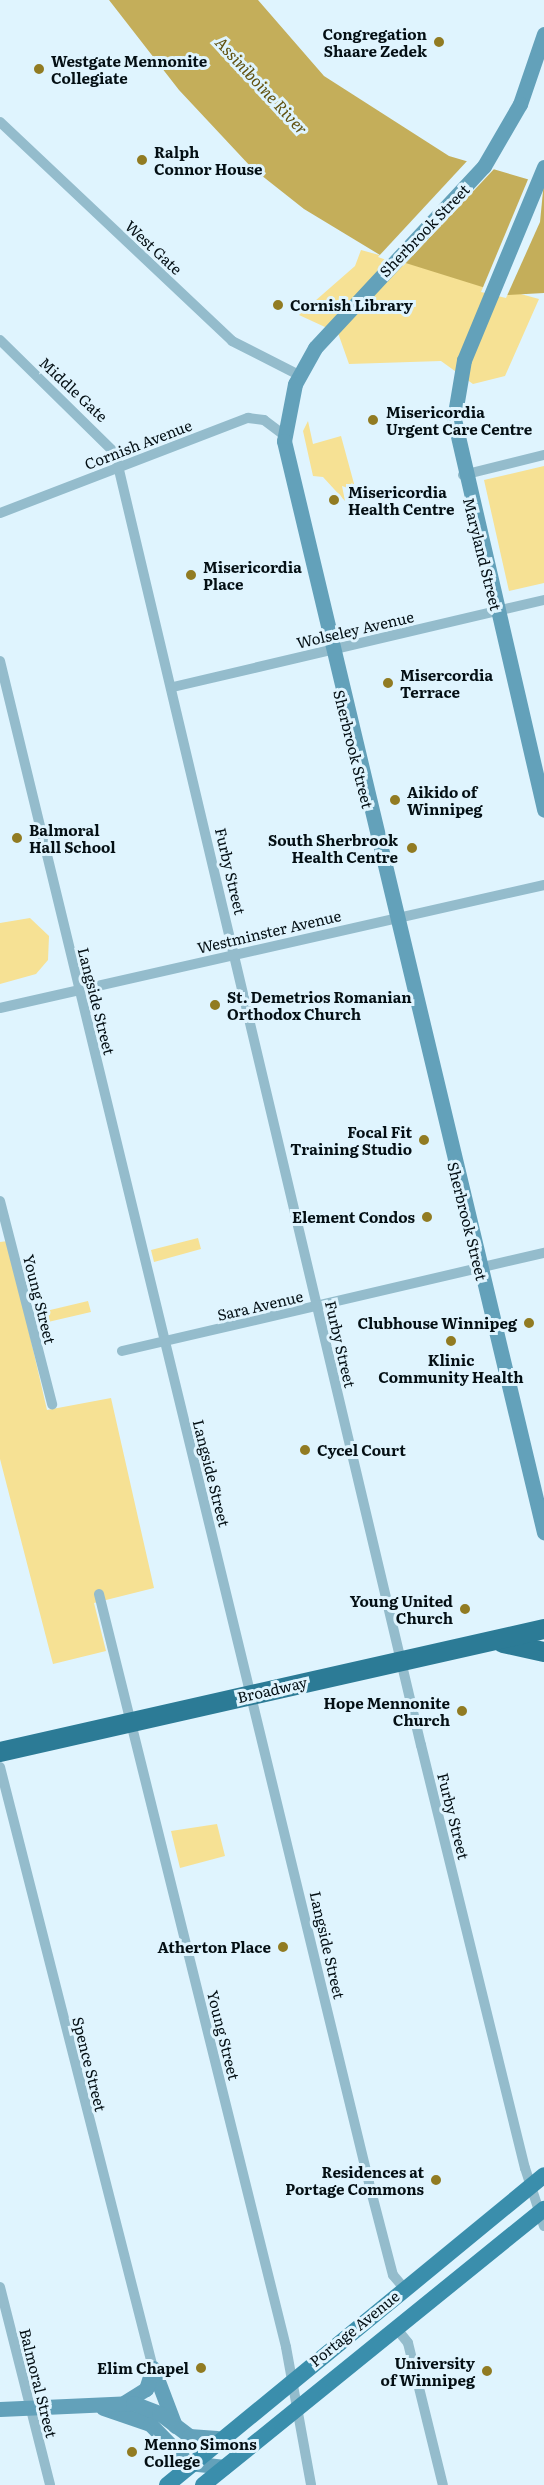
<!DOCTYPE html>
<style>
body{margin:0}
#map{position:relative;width:544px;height:2485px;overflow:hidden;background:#dff4fe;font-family:Literata,serif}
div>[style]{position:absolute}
.green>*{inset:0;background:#f6e194}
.water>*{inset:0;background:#c4ae5a}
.pier>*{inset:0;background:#dff4fe}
.street>*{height:10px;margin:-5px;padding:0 5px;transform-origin:5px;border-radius:5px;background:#94bccc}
.secondary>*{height:15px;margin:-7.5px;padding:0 7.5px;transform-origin:7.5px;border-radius:7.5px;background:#63a1ba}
.primary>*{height:16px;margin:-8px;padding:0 8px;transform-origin:8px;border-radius:8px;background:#3a8eac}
.highway>*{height:20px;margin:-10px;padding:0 10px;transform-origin:10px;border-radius:10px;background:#2c7b96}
.dots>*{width:16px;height:16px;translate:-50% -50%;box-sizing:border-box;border:3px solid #dff4fe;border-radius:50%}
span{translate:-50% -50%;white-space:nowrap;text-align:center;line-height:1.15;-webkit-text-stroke:6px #dff4fe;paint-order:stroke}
.poi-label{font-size:15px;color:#040f14;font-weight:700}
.right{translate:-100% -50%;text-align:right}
.left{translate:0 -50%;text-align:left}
.street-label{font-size:15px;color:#040f14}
.water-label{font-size:16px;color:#605110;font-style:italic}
</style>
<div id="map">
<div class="green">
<i style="clip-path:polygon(361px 250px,539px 299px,505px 376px,473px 384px,441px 361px,349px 364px,338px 333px,299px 315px,355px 266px)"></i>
<i style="clip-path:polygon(308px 421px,313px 444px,341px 436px,356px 491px,342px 486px,345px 501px,323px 477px,313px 476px,303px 431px)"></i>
<i style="clip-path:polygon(544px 466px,544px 583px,509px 591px,484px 480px)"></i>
<i style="clip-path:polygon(30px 918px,49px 936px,48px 960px,36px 974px,0 984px,0 923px)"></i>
<i style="clip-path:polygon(198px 1238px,201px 1249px,154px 1262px,151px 1250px)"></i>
<i style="clip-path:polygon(8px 1241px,47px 1410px,111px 1398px,154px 1588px,94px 1603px,106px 1651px,53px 1664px,0 1459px,0 1242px)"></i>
<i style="clip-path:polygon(88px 1301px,91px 1312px,48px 1322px,46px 1311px)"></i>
<i style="clip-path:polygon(217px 1824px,225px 1856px,180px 1868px,171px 1831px)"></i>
</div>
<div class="water">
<i style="clip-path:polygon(109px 0,258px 0,324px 76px,449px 156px,544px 184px,544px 293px,508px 295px,380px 255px,304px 209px,251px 167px,179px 90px)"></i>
</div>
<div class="pier">
<i style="clip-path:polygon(468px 160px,495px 168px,403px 266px,378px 257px)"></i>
<i style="clip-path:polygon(529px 177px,544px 181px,540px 222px,506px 298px,481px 292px)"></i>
</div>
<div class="street">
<i style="left:0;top:122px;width:319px;rotate:43.3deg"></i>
<i style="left:232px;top:341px;width:75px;rotate:26.9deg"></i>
<i style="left:0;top:340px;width:161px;rotate:44.5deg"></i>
<i style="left:115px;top:453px;width:1328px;rotate:76.68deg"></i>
<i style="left:421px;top:1745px;width:436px;rotate:76.2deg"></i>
<i style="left:525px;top:2168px;width:61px;rotate:71.9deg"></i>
<i style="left:463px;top:475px;width:83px;rotate:-13.9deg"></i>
<i style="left:0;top:513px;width:266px;rotate:-21deg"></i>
<i style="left:248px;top:418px;width:16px;rotate:7deg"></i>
<i style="left:264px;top:420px;width:25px;rotate:37deg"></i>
<i style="left:0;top:661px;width:1566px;rotate:76.37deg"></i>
<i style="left:369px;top:2183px;width:95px;rotate:75.4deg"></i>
<i style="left:393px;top:2275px;width:17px;rotate:50deg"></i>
<i style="left:173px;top:687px;width:381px;rotate:-13.2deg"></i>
<i style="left:0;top:1008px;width:558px;rotate:-12.74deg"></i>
<i style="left:0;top:1201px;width:210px;rotate:75.6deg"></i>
<i style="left:122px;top:1351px;width:433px;rotate:-13.1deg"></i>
<i style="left:99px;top:1594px;width:776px;rotate:76.05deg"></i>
<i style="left:286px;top:2347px;width:140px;rotate:79.7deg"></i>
<i style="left:0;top:1767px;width:620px;rotate:75.72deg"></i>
<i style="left:0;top:2287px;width:204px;rotate:75.8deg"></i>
<i style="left:396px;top:2328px;width:19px;rotate:51deg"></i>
<i style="left:408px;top:2343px;width:146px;rotate:76.2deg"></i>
</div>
<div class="secondary">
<i style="left:544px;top:34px;width:74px;rotate:108.9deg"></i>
<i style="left:520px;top:104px;width:72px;rotate:120.1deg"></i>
<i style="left:484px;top:166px;width:248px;rotate:132.9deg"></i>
<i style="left:315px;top:348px;width:41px;rotate:119.1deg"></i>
<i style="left:295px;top:384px;width:58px;rotate:100.9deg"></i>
<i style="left:284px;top:441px;width:1122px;rotate:76.6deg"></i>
<i style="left:544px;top:167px;width:209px;rotate:112.5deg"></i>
<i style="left:464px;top:360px;width:60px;rotate:99.6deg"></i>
<i style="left:454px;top:419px;width:401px;rotate:77deg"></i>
<i style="left:153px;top:2368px;width:62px;rotate:69.2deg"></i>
<i style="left:125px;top:2402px;width:25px;rotate:-32deg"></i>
<i style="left:146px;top:2389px;width:22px;rotate:-72deg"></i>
<i style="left:103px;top:2408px;width:50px;rotate:18.8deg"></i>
<i style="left:150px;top:2424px;width:54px;rotate:45.7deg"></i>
<i style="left:188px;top:2463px;width:37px;rotate:6deg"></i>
<i style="left:0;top:2409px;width:133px;rotate:-2.6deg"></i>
<i style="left:133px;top:2403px;width:28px;rotate:21deg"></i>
<i style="left:159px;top:2413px;width:38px;rotate:37deg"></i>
<i style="left:189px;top:2436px;width:28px;rotate:4deg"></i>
</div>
<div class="primary">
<i style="left:167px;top:2485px;width:488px;rotate:-39.4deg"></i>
<i style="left:203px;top:2485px;width:439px;rotate:-39deg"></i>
</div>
<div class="highway">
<i style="left:503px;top:1643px;width:42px;rotate:12.4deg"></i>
<i style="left:0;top:1752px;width:558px;rotate:-12.74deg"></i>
</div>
<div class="dots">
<i style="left:439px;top:42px;background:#917b22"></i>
<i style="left:39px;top:69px;background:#917b22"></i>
<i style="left:142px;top:160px;background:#917b22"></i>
<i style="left:278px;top:305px;background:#917b22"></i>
<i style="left:373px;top:420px;background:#917b22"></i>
<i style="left:334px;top:500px;background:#917b22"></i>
<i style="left:191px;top:575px;background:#917b22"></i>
<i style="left:388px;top:683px;background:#917b22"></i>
<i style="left:395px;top:800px;background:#917b22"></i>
<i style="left:17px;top:838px;background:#917b22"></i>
<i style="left:412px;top:848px;background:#917b22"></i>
<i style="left:215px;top:1005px;background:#917b22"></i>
<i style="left:424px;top:1140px;background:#917b22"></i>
<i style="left:427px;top:1217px;background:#917b22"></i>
<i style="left:529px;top:1323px;background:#917b22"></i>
<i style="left:451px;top:1341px;background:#917b22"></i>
<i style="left:305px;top:1450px;background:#917b22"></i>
<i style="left:465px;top:1609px;background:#917b22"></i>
<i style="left:462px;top:1711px;background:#917b22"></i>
<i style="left:283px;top:1947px;background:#917b22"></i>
<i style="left:436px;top:2180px;background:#917b22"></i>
<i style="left:201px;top:2368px;background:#917b22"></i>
<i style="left:487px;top:2371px;background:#917b22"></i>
<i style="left:132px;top:2452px;background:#917b22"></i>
</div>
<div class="poi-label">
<span class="right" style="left:427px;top:42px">Congregation<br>Shaare Zedek</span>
<span class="left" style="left:51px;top:69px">Westgate Mennonite<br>Collegiate</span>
<span class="left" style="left:154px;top:160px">Ralph<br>Connor House</span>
<span class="left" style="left:290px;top:305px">Cornish Library</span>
<span class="left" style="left:386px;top:420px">Misericordia<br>Urgent Care Centre</span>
<span class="left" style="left:348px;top:500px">Misericordia<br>Health Centre</span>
<span class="left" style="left:203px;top:575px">Misericordia<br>Place</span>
<span class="left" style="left:400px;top:683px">Misercordia<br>Terrace</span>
<span class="left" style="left:407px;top:800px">Aikido of<br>Winnipeg</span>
<span class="left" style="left:29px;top:838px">Balmoral<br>Hall School</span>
<span class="right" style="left:398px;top:848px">South Sherbrook<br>Health Centre</span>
<span class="left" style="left:227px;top:1005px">St. Demetrios Romanian<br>Orthodox Church</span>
<span class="right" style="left:412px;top:1140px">Focal Fit<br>Training Studio</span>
<span class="right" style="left:415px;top:1217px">Element Condos</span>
<span class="right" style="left:517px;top:1323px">Clubhouse Winnipeg</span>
<span style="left:451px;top:1368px">Klinic<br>Community Health</span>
<span class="left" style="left:317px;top:1450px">Cycel Court</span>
<span class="right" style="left:453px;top:1609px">Young United<br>Church</span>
<span class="right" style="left:450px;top:1711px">Hope Mennonite<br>Church</span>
<span class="right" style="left:271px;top:1947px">Atherton Place</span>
<span class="right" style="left:424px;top:2180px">Residences at<br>Portage Commons</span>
<span class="right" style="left:475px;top:2371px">University<br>of Winnipeg</span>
<span class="right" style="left:189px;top:2368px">Elim Chapel</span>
<span class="left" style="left:144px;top:2452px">Menno Simons<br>College</span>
</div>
<div class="street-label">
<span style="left:424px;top:230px;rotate:-46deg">Sherbrook Street</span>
<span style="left:154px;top:247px;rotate:43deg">West Gate</span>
<span style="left:74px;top:389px;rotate:43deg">Middle Gate</span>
<span style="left:138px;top:444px;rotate:-21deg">Cornish Avenue</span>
<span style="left:483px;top:554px;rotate:76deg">Maryland Street</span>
<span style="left:355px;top:629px;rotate:-13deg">Wolseley Avenue</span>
<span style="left:354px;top:749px;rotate:76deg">Sherbrook Street</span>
<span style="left:231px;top:871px;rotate:77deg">Furby Street</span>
<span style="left:269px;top:931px;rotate:-13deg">Westminster Avenue</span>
<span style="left:97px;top:1001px;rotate:76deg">Langside Street</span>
<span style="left:468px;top:1221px;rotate:76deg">Sherbrook Street</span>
<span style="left:40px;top:1299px;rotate:76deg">Young Street</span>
<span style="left:260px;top:1305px;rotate:-13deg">Sara Avenue</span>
<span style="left:341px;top:1344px;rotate:77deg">Furby Street</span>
<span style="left:212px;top:1473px;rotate:76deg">Langside Street</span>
<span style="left:272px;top:1689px;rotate:-13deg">Broadway</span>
<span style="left:454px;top:1816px;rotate:76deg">Furby Street</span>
<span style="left:328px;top:1945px;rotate:77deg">Langside Street</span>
<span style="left:224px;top:2035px;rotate:76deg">Young Street</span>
<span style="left:90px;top:2064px;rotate:76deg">Spence Street</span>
<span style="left:354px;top:2328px;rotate:-39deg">Portage Avenue</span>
<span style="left:39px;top:2383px;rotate:76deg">Balmoral Street</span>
</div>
<div class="water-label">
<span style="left:262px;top:85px;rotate:47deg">Assiniboine River</span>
</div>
</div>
